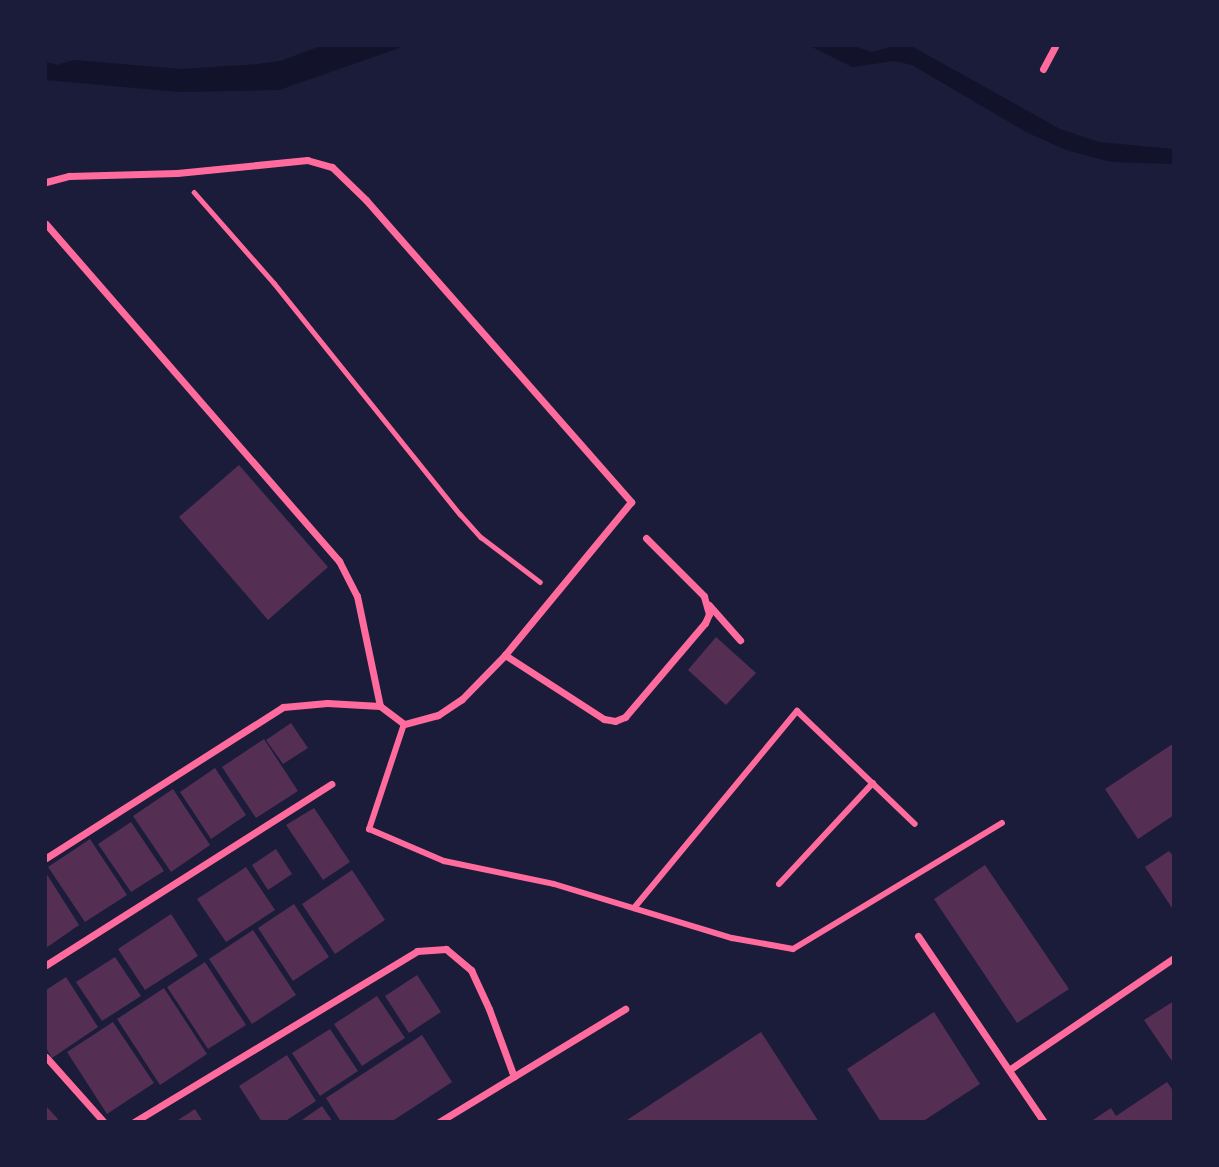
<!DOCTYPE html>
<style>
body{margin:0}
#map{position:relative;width:1219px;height:1167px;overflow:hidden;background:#1b1b3a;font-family:"Times New Roman",serif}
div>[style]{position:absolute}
.water>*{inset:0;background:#12122b}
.building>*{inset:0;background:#542f53}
.path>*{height:4.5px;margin:-2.25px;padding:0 2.25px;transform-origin:2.25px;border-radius:2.25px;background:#ff6b9d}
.pedestrian>*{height:6px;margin:-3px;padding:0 3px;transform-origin:3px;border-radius:3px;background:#ff6b9d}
.minor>*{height:7px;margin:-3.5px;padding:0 3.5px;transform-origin:3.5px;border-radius:3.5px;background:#ff6b9d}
span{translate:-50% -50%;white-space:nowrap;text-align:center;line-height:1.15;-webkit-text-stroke:6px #1b1b3a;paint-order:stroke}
.frame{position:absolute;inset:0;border:47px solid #1b1b3a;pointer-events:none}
</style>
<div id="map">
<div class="water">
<i style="clip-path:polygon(321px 46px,405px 46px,279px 90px,180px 92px,46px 80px,46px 62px,57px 65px,74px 60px,181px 69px,258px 64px,280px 61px)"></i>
<i style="clip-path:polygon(810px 46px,854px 46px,872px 52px,893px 46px,913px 47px,1060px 129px,1099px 142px,1173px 149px,1173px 164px,1111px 162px,1066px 150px,1026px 132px,912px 65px,894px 61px,852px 67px)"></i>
</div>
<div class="building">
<i style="clip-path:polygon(239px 465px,328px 567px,268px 620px,179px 517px)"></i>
<i style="clip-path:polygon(716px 637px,756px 673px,726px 705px,688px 670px)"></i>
<i style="clip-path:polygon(291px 723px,308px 748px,283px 764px,266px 740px)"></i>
<i style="clip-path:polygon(264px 739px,298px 791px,256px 818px,222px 767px)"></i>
<i style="clip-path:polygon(1174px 743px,1174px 815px,1138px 839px,1105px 789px)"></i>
<i style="clip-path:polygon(215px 768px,246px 815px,211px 839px,180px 792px)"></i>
<i style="clip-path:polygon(173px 789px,210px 845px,171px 872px,133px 816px)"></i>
<i style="clip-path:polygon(314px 808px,350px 862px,323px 880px,286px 825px)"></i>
<i style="clip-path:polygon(131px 822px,164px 871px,131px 892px,98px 844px)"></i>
<i style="clip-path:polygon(90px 839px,127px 895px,85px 922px,48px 867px)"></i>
<i style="clip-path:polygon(276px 849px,292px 874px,268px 890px,252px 865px)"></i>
<i style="clip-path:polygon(1169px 851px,1174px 857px,1174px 911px,1145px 867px)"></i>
<i style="clip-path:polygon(985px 865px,1069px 989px,1017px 1023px,934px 899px)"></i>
<i style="clip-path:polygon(246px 867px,275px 910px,226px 942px,197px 899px)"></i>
<i style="clip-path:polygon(352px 870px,385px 920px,335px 954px,302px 904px)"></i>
<i style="clip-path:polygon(46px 873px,79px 925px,46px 948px)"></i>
<i style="clip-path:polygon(294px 904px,329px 957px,293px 981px,258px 928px)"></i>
<i style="clip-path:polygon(171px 914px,198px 956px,145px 990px,118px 949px)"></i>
<i style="clip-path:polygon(253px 930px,296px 995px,252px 1024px,209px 959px)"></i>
<i style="clip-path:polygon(115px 957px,141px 996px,102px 1021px,76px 982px)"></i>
<i style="clip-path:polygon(205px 962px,246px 1025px,208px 1049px,167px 987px)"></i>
<i style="clip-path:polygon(417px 975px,441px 1012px,409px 1033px,385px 996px)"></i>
<i style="clip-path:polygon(66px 977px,98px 1027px,52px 1058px,46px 1048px,46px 990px)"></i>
<i style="clip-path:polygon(164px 988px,207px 1054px,160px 1085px,117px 1019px)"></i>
<i style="clip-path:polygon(377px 996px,405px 1038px,362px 1066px,334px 1024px)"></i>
<i style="clip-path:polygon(1174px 1001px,1174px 1064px,1144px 1020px)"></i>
<i style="clip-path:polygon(934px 1012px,980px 1084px,922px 1122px,881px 1122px,847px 1069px)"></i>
<i style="clip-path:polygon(113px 1022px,154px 1083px,107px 1114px,67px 1052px)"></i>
<i style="clip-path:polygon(330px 1029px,358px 1071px,320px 1096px,292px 1053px)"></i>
<i style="clip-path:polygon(761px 1032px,819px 1122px,624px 1122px)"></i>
<i style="clip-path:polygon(422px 1035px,452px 1082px,391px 1122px,341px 1122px,326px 1098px)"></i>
<i style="clip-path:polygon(287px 1055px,316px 1101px,284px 1122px,262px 1122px,239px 1086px)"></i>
<i style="clip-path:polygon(1167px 1082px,1174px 1092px,1174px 1122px,1090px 1122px,1111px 1108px,1116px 1116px)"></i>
<i style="clip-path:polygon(46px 1106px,58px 1119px,56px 1122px,46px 1122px)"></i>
<i style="clip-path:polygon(322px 1106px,333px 1122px,299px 1122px)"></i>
<i style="clip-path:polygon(195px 1109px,203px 1122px,175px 1122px)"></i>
</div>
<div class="path">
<i style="left:194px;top:192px;width:121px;rotate:48.7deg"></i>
<i style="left:274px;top:283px;width:297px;rotate:51.2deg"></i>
<i style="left:460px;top:514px;width:31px;rotate:48deg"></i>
<i style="left:481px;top:537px;width:74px;rotate:37.3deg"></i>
</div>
<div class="pedestrian">
<i style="left:404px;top:724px;width:111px;rotate:108.4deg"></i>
<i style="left:369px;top:829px;width:82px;rotate:23.1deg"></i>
<i style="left:444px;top:861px;width:112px;rotate:11.8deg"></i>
<i style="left:554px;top:884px;width:186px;rotate:16.9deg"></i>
<i style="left:732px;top:938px;width:62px;rotate:10.2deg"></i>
<i style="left:793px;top:949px;width:244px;rotate:-31.1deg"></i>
<i style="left:779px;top:884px;width:138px;rotate:-47.1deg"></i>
<i style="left:634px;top:908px;width:256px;rotate:-50.4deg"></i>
<i style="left:797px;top:711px;width:163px;rotate:43.8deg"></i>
</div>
<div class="minor">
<i style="left:1043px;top:69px;width:26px;rotate:-62deg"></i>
<i style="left:46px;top:182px;width:24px;rotate:-15deg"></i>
<i style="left:69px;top:176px;width:108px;rotate:-1.6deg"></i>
<i style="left:177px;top:173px;width:131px;rotate:-5.7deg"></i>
<i style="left:307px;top:160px;width:26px;rotate:16deg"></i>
<i style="left:332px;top:167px;width:47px;rotate:44.1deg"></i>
<i style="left:366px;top:200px;width:402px;rotate:48.7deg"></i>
<i style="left:631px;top:502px;width:198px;rotate:129.5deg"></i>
<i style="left:505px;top:655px;width:62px;rotate:134.3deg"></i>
<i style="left:462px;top:699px;width:29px;rotate:146deg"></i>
<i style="left:438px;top:715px;width:35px;rotate:165deg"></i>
<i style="left:404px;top:724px;width:30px;rotate:-143deg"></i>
<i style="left:380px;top:706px;width:53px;rotate:-176.8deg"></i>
<i style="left:327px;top:703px;width:44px;rotate:174.8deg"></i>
<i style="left:283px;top:707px;width:281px;rotate:147.5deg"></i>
<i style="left:46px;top:224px;width:447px;rotate:49deg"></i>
<i style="left:339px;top:561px;width:39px;rotate:63deg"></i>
<i style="left:357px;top:596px;width:112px;rotate:78.2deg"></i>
<i style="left:709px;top:605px;width:47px;rotate:48.5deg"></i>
<i style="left:505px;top:655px;width:118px;rotate:32.9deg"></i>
<i style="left:604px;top:719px;width:11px;rotate:10deg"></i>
<i style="left:615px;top:721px;width:11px;rotate:-22deg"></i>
<i style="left:625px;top:717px;width:123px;rotate:-49.6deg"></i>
<i style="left:705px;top:623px;width:10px;rotate:-66deg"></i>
<i style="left:709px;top:614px;width:19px;rotate:-106deg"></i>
<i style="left:704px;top:596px;width:82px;rotate:-135deg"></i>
<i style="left:918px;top:936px;width:225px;rotate:55.9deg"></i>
<i style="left:46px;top:965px;width:338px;rotate:-32.4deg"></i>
<i style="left:46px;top:1057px;width:87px;rotate:48.3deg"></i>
<i style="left:1009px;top:1070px;width:199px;rotate:-34.2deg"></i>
<i style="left:134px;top:1122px;width:331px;rotate:-31.1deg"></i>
<i style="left:417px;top:951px;width:29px;rotate:-4deg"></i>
<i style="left:446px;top:949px;width:33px;rotate:40deg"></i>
<i style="left:471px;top:970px;width:43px;rotate:65.2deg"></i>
<i style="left:489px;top:1009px;width:72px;rotate:69.8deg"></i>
<i style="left:439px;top:1122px;width:218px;rotate:-31.3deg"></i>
</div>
<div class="frame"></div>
</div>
